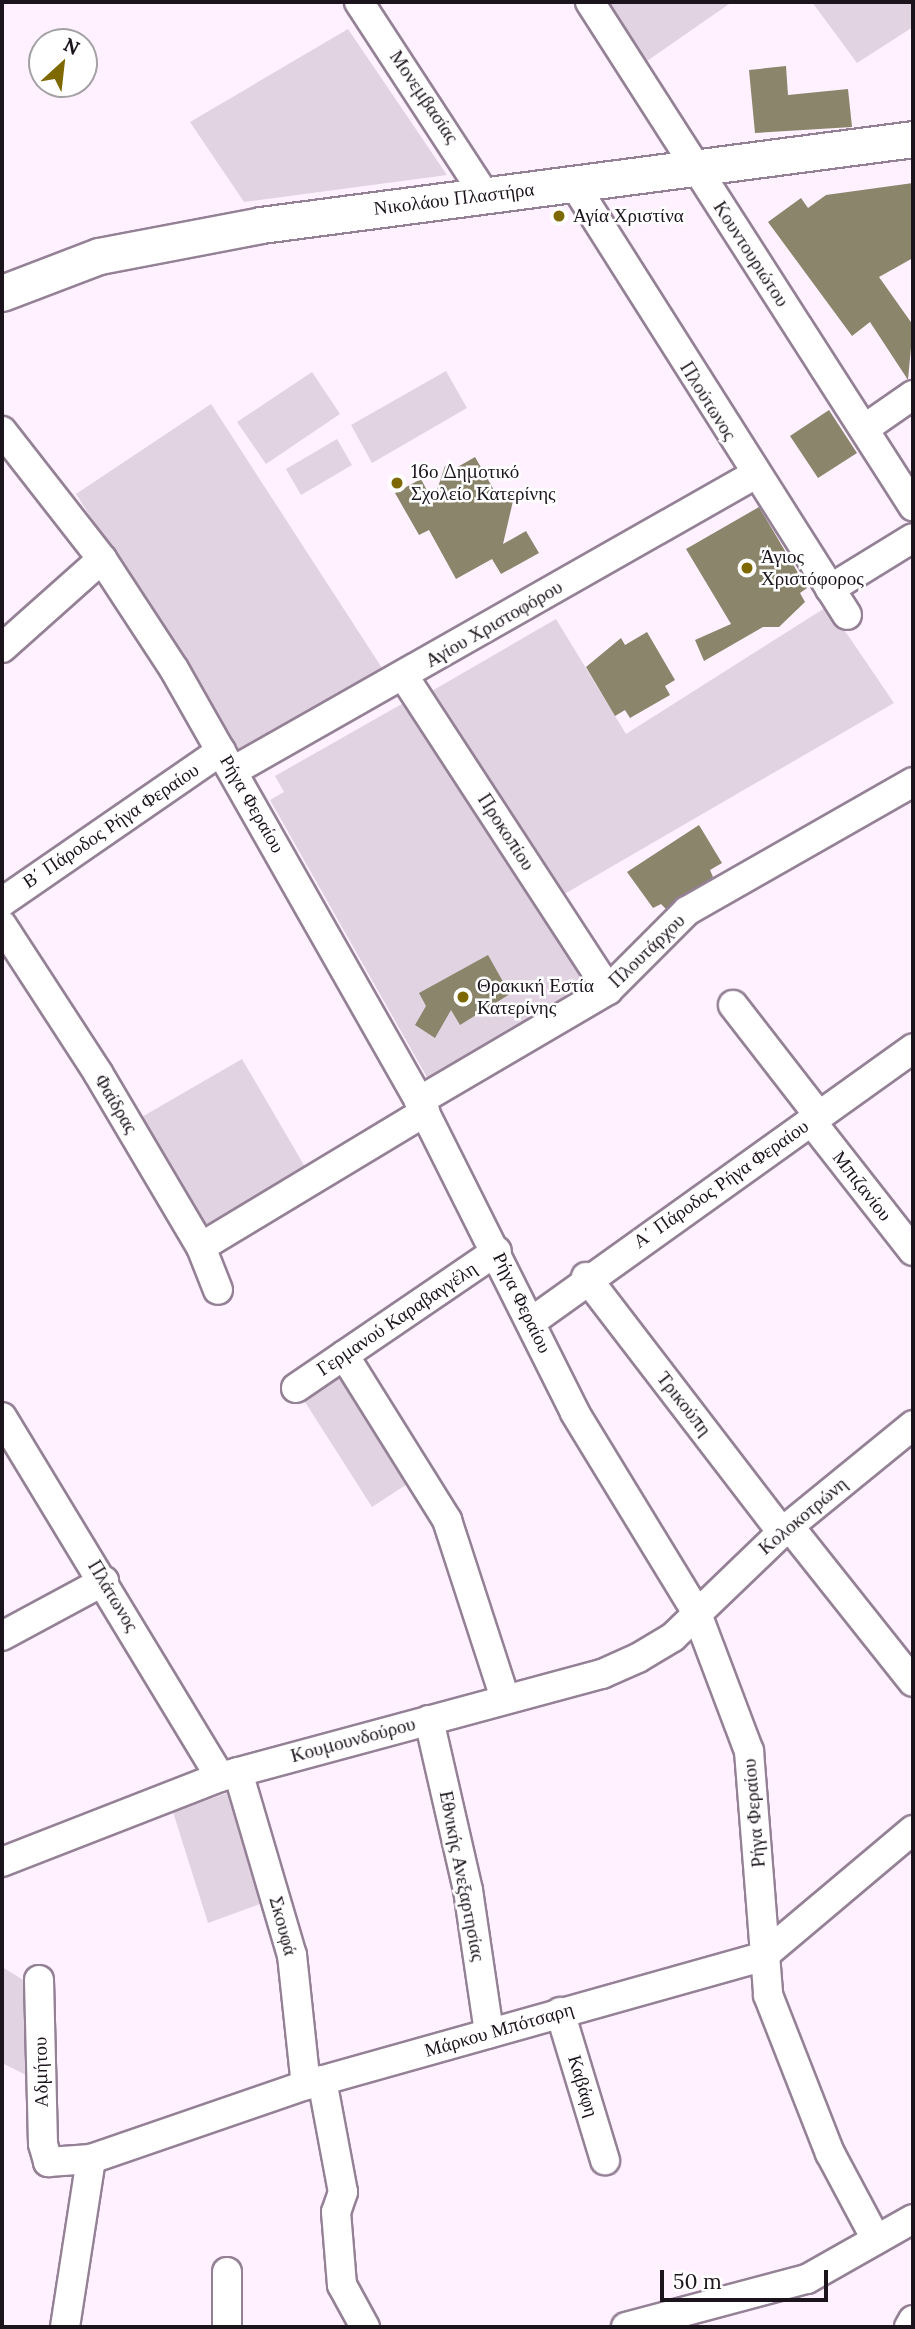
<!DOCTYPE html>
<meta charset="utf-8">
<style>
body{margin:0}
#map{position:relative;width:915px;height:2329px;overflow:hidden;background:#fff1ff;font-family:Lora,serif}
div>[style]{position:absolute}
.green>*{inset:0;background:#e2d3e3}
.building>*{inset:0;background:#8b856b}
.roads{filter:drop-shadow(2px 0 #958196) drop-shadow(-2px 0 #958196) drop-shadow(0 2px #958196) drop-shadow(0 -2px #958196)}
.minor>*{height:28px;margin:-14px;padding:0 14px;transform-origin:14px;border-radius:14px;background:#fff}
.major>*{height:35px;margin:-17.5px;padding:0 17.5px;transform-origin:17.5px;border-radius:17.5px;background:#fff}
.dots>*{width:19px;height:19px;translate:-50% -50%;box-sizing:border-box;border:4px solid #fff;border-radius:50%}
span{translate:-50% -50%;white-space:nowrap;text-align:center;line-height:1.15;-webkit-text-stroke:5px #fff;paint-order:stroke}
.street-label{font-size:19px;color:#1c141c}
.poi-label{font-size:19px;color:#1c141c}
.left{translate:0 -50%;text-align:left}
.frame{position:absolute;inset:0;border:4px solid #1c141c;pointer-events:none}
.north{position:absolute;left:28px;top:28px;width:70px;height:70px;box-sizing:border-box;background:#fff;border:2px solid #a4a1a4;border-radius:50%;rotate:27deg;font-size:19px;font-weight:700;line-height:28px;text-align:center;color:#1c141c}
.north::after{content:'';display:block;margin:auto;width:24px;height:32px;background:#7e6900;clip-path:polygon(50% 0,100% 100%,50% 72%,0 100%)}
.scale{position:absolute;left:660px;top:2270px;width:168px;height:32px;box-sizing:border-box;border:4px solid #1c141c;border-top:0;padding-left:9px;font-size:21px;line-height:24px;white-space:nowrap;color:#1c141c;-webkit-text-stroke:5px #fff;paint-order:stroke}
</style>
<div id="map">
<div class="green">
<i style="clip-path:polygon(609px 2px,732px 2px,647px 61px)"></i>
<i style="clip-path:polygon(812px 2px,913px 2px,913px 27px,857px 63px)"></i>
<i style="clip-path:polygon(348px 29px,447px 175px,244px 202px,190px 122px)"></i>
<i style="clip-path:polygon(446px 371px,467px 408px,372px 463px,351px 425px)"></i>
<i style="clip-path:polygon(312px 372px,340px 414px,266px 464px,237px 422px)"></i>
<i style="clip-path:polygon(211px 404px,382px 668px,241px 753px,76px 494px)"></i>
<i style="clip-path:polygon(337px 439px,352px 465px,301px 495px,286px 469px)"></i>
<i style="clip-path:polygon(828px 606px,894px 703px,561px 896px,430px 692px,556px 619px,626px 734px)"></i>
<i style="clip-path:polygon(407px 701px,593px 987px,428px 1079px,270px 800px,284px 792px,275px 776px)"></i>
<i style="clip-path:polygon(242px 1059px,308px 1172px,206px 1231px,140px 1118px)"></i>
<i style="clip-path:polygon(341px 1363px,415px 1479px,372px 1507px,298px 1391px)"></i>
<i style="clip-path:polygon(236px 1790px,271px 1900px,208px 1923px,173px 1812px)"></i>
<i style="clip-path:polygon(2px 1967px,30px 1984px,34px 2079px,2px 2063px)"></i>
</div>
<div class="building">
<i style="clip-path:polygon(786px 66px,788px 95px,848px 89px,852px 127px,755px 133px,749px 70px)"></i>
<i style="clip-path:polygon(913px 183px,913px 258px,879px 277px,913px 325px,908px 380px,870px 322px,852px 336px,768px 222px,801px 198px,808px 208px,826px 195px)"></i>
<i style="clip-path:polygon(829px 410px,857px 453px,818px 478px,790px 436px)"></i>
<i style="clip-path:polygon(475px 457px,498px 497px,513px 501px,503px 544px,526px 531px,539px 553px,501px 574px,492px 559px,456px 579px,429px 530px,419px 535px,395px 493px,421px 479px,433px 502px,445px 466px,454px 469px)"></i>
<i style="clip-path:polygon(759px 507px,807px 588px,800px 593px,805px 602px,779px 627px,763px 627px,704px 661px,695px 640px,731px 624px,686px 549px)"></i>
<i style="clip-path:polygon(647px 632px,675px 680px,665px 686px,670px 695px,630px 718px,625px 710px,615px 716px,586px 667px,621px 638px,625px 645px)"></i>
<i style="clip-path:polygon(699px 825px,722px 863px,710px 870px,713px 877px,666px 909px,661px 904px,653px 908px,627px 872px)"></i>
<i style="clip-path:polygon(488px 955px,510px 994px,460px 1025px,451px 1010px,435px 1038px,415px 1025px,426px 1006px,419px 993px)"></i>
</div>
<div class="roads">
<div class="minor">
<i style="left:359px;top:2px;width:230px;rotate:56.9deg"></i>
<i style="left:590px;top:2px;width:599px;rotate:57.35deg"></i>
<i style="left:574px;top:184px;width:510px;rotate:57.65deg"></i>
<i style="left:864px;top:429px;width:60px;rotate:-34.8deg"></i>
<i style="left:2px;top:431px;width:162px;rotate:52deg"></i>
<i style="left:102px;top:559px;width:131px;rotate:56.8deg"></i>
<i style="left:174px;top:669px;width:497px;rotate:60.4deg"></i>
<i style="left:419px;top:1101px;width:349px;rotate:63.4deg"></i>
<i style="left:575px;top:1413px;width:232px;rotate:58.6deg"></i>
<i style="left:696px;top:1611px;width:150px;rotate:69.3deg"></i>
<i style="left:749px;top:1751px;width:245px;rotate:85.5deg"></i>
<i style="left:768px;top:1995px;width:170px;rotate:68.6deg"></i>
<i style="left:830px;top:2153px;width:98px;rotate:61.9deg"></i>
<i style="left:830px;top:589px;width:97px;rotate:-31.6deg"></i>
<i style="left:2px;top:648px;width:134px;rotate:-41.7deg"></i>
<i style="left:403px;top:675px;width:376px;rotate:56.9deg"></i>
<i style="left:233px;top:771px;width:599px;rotate:-29.6deg"></i>
<i style="left:2px;top:902px;width:266px;rotate:-34.6deg"></i>
<i style="left:2px;top:925px;width:176px;rotate:57deg"></i>
<i style="left:98px;top:1073px;width:202px;rotate:59.4deg"></i>
<i style="left:201px;top:1247px;width:46px;rotate:68.4deg"></i>
<i style="left:733px;top:1005px;width:140px;rotate:52.2deg"></i>
<i style="left:419px;top:1101px;width:219px;rotate:-30.4deg"></i>
<i style="left:608px;top:990px;width:112px;rotate:-45deg"></i>
<i style="left:687px;top:911px;width:260px;rotate:-29.7deg"></i>
<i style="left:811px;top:1121px;width:165px;rotate:51.9deg"></i>
<i style="left:201px;top:1247px;width:262px;rotate:-31.1deg"></i>
<i style="left:586px;top:1277px;width:322px;rotate:52.5deg"></i>
<i style="left:531px;top:1322px;width:470px;rotate:-35.6deg"></i>
<i style="left:344px;top:1355px;width:195px;rotate:58deg"></i>
<i style="left:447px;top:1520px;width:188px;rotate:72deg"></i>
<i style="left:296px;top:1388px;width:243px;rotate:-34.3deg"></i>
<i style="left:2px;top:1417px;width:421px;rotate:58.8deg"></i>
<i style="left:789px;top:1526px;width:199px;rotate:51.5deg"></i>
<i style="left:2px;top:1636px;width:116px;rotate:-28.3deg"></i>
<i style="left:429px;top:1720px;width:174px;rotate:77.1deg"></i>
<i style="left:468px;top:1890px;width:145px;rotate:81.6deg"></i>
<i style="left:238px;top:1772px;width:191px;rotate:73.6deg"></i>
<i style="left:292px;top:1955px;width:131px;rotate:83.9deg"></i>
<i style="left:2px;top:1862px;width:234px;rotate:-21.3deg"></i>
<i style="left:220px;top:1777px;width:396px;rotate:-15.1deg"></i>
<i style="left:602px;top:1674px;width:39px;rotate:-24deg"></i>
<i style="left:638px;top:1658px;width:41px;rotate:-31deg"></i>
<i style="left:673px;top:1637px;width:151px;rotate:-43.9deg"></i>
<i style="left:782px;top:1532px;width:169px;rotate:-39.2deg"></i>
<i style="left:39px;top:1980px;width:164px;rotate:88.6deg"></i>
<i style="left:43px;top:2144px;width:19px;rotate:74deg"></i>
<i style="left:48px;top:2162px;width:43px;rotate:-4deg"></i>
<i style="left:91px;top:2159px;width:227px;rotate:-19deg"></i>
<i style="left:306px;top:2085px;width:474px;rotate:-15.7deg"></i>
<i style="left:762px;top:1957px;width:197px;rotate:-40.1deg"></i>
<i style="left:560px;top:2012px;width:155px;rotate:73.1deg"></i>
<i style="left:322px;top:2080px;width:114px;rotate:79.4deg"></i>
<i style="left:343px;top:2192px;width:21px;rotate:109deg"></i>
<i style="left:336px;top:2212px;width:73px;rotate:85.3deg"></i>
<i style="left:342px;top:2285px;width:48px;rotate:61.3deg"></i>
<i style="left:65px;top:2327px;width:170px;rotate:-81.2deg"></i>
<i style="left:227px;top:2327px;width:55px;rotate:-90deg"></i>
<i style="left:626px;top:2327px;width:187px;rotate:-14.9deg"></i>
<i style="left:807px;top:2279px;width:122px;rotate:-29.5deg"></i>
<i style="left:909px;top:2327px;width:8px;rotate:-60deg"></i>
</div>
<div class="major">
<i style="left:2px;top:293px;width:104px;rotate:-20.9deg"></i>
<i style="left:99px;top:256px;width:165px;rotate:-10.8deg"></i>
<i style="left:261px;top:225px;width:658px;rotate:-7.51deg"></i>
</div>
</div>
<div class="dots">
<i style="left:559px;top:216px;background:#7e6900"></i>
<i style="left:397px;top:483px;background:#7e6900"></i>
<i style="left:747px;top:568px;background:#7e6900"></i>
<i style="left:463px;top:997px;background:#7e6900"></i>
</div>
<div class="street-label">
<span style="left:424px;top:97px;rotate:56deg">Μονεμβασίας</span>
<span style="left:454px;top:199px;rotate:-7deg">Νικολάου Πλαστήρα</span>
<span style="left:751px;top:254px;rotate:57deg">Κουντουριώτου</span>
<span style="left:708px;top:401px;rotate:58deg">Πλούτωνος</span>
<span style="left:494px;top:624px;rotate:-30deg">Αγίου Χριστοφόρου</span>
<span style="left:252px;top:804px;rotate:60deg">Ρήγα Φεραίου</span>
<span style="left:111px;top:826px;rotate:-34deg">Β΄ Πάροδος Ρήγα Φεραίου</span>
<span style="left:506px;top:832px;rotate:57deg">Προκοπίου</span>
<span style="left:647px;top:951px;rotate:-44deg">Πλουτάρχου</span>
<span style="left:116px;top:1104px;rotate:59deg">Φαίδρας</span>
<span style="left:721px;top:1184px;rotate:-35deg">Α΄ Πάροδος Ρήγα Φεραίου</span>
<span style="left:862px;top:1186px;rotate:52deg">Μπιζανίου</span>
<span style="left:522px;top:1303px;rotate:64deg">Ρήγα Φεραίου</span>
<span style="left:397px;top:1319px;rotate:-34deg">Γερμανού Καραβαγγέλη</span>
<span style="left:684px;top:1404px;rotate:52deg">Τρικούπη</span>
<span style="left:803px;top:1516px;rotate:-40deg">Κολοκοτρώνη</span>
<span style="left:113px;top:1596px;rotate:59deg">Πλάτωνος</span>
<span style="left:353px;top:1740px;rotate:-15deg">Κουμουνδούρου</span>
<span style="left:754px;top:1813px;rotate:-95deg">Ρήγα Φεραίου</span>
<span style="left:462px;top:1876px;rotate:79deg">Εθνικής Ανεξαρτησίας</span>
<span style="left:283px;top:1926px;rotate:75deg">Σκουφά</span>
<span style="left:499px;top:2030px;rotate:-16deg">Μάρκου Μπότσαρη</span>
<span style="left:41px;top:2072px;rotate:-91deg">Αδμήτου</span>
<span style="left:583px;top:2086px;rotate:73deg">Καβάφη</span>
</div>
<div class="poi-label">
<span class="left" style="left:573px;top:216px">Αγία Χριστίνα</span>
<span class="left" style="left:411px;top:483px">16ο Δημοτικό<br>Σχολείο Κατερίνης</span>
<span class="left" style="left:761px;top:568px">Άγιος<br>Χριστόφορος</span>
<span class="left" style="left:477px;top:997px">Θρακική Εστία<br>Κατερίνης</span>
</div>
<div class="frame"></div>
<div class="north">N</div>
<div class="scale">50 m</div>
</div>
